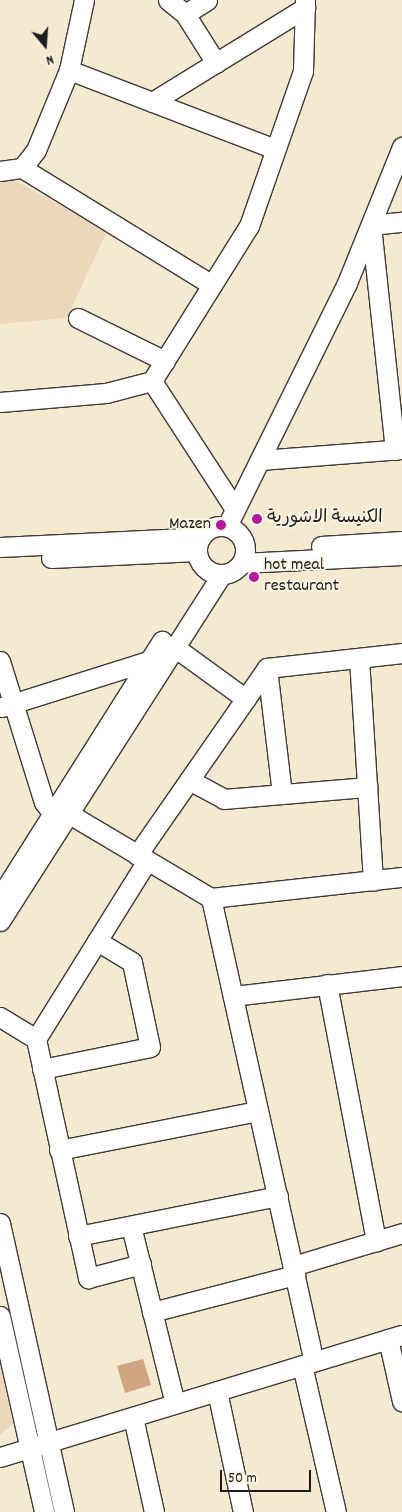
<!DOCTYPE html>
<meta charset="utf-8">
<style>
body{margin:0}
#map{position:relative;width:402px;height:1512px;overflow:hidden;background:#f5e9d0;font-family:Dekko,"Playpen Sans Arabic",sans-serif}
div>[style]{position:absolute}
.built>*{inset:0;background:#edd7bb}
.building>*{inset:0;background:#cfa582}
.roads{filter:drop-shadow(1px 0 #3d3b37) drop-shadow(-1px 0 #3d3b37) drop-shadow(0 1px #3d3b37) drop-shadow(0 -1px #3d3b37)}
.minor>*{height:19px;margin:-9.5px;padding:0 9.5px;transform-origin:9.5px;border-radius:9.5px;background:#fff}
.minor>.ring{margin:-9.5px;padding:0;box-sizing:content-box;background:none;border:19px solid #fff;border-radius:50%}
.dots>*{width:14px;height:14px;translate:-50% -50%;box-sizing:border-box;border:2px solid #fcf5e5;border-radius:50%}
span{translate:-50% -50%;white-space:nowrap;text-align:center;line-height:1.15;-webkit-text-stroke:4px #fcf5e5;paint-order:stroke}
.poi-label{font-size:18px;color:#1c1c1c}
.left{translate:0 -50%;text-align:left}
.right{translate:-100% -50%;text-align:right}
.north{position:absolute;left:20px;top:20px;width:50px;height:50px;-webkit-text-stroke:4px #fcf5e5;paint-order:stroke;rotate:162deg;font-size:14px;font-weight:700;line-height:20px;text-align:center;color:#1c1c1c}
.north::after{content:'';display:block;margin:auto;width:18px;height:22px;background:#1c1c1c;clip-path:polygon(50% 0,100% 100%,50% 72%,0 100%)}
.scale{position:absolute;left:220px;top:1470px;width:91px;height:22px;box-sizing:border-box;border:2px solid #1c1c1c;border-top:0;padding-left:6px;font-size:15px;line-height:18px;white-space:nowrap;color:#1c1c1c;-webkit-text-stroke:4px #fcf5e5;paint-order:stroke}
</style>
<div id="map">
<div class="built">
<i style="clip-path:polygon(14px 180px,107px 231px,67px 318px,0 324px,0 181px)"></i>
<i style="clip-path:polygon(0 1364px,13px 1424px,0 1435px)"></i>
</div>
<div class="building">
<i style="clip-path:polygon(143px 1359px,151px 1385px,125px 1393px,117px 1366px)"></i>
</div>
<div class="roads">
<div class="minor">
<i style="left:168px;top:0;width:22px;rotate:39deg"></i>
<i style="left:185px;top:14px;width:58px;rotate:57.7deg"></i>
<i style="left:185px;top:14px;width:26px;rotate:-32deg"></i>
<i style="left:69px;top:70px;width:221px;rotate:21deg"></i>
<i style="left:152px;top:102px;width:180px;rotate:-31.6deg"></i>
<i style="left:22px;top:168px;width:223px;rotate:31.6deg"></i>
<i style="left:0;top:171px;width:22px;rotate:-8deg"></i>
<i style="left:22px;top:168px;width:23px;rotate:-52deg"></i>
<i style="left:36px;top:150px;width:87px;rotate:-67.6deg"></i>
<i style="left:69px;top:70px;width:72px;rotate:-77.9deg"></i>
<i style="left:78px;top:318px;width:97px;rotate:26.3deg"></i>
<i style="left:0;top:402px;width:106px;rotate:-4.9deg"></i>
<i style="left:106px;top:393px;width:48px;rotate:-14.6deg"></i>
<i style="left:395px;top:450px;width:226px;rotate:-96.1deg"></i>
<i style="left:371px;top:225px;width:31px;rotate:-6deg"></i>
<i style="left:260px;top:460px;width:142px;rotate:-4.4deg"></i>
<i style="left:235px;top:509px;width:153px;rotate:-123deg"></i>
<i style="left:152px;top:381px;width:183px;rotate:-58deg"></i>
<i style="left:249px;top:226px;width:164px;rotate:-70.8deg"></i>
<i style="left:303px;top:71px;width:71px;rotate:-88.4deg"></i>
<i class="ring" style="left:197px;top:526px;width:29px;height:29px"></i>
<i style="left:227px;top:526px;width:271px;rotate:-63.7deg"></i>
<i style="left:347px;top:283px;width:147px;rotate:-68deg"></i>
<i style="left:321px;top:546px;width:81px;rotate:-3.5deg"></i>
<i style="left:0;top:547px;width:201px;rotate:-2.8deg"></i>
<i style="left:51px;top:558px;width:146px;rotate:-2.7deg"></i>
<i style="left:242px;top:563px;width:160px;rotate:-2.9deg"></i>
<i style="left:173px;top:646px;width:90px;rotate:36deg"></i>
<i style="left:359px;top:658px;width:223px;rotate:86.4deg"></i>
<i style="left:0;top:661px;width:148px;rotate:72.7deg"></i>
<i style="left:44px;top:802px;width:17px;rotate:54deg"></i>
<i style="left:267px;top:668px;width:127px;rotate:83.2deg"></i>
<i style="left:2px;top:707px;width:153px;rotate:-17.5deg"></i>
<i style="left:189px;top:780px;width:40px;rotate:28deg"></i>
<i style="left:224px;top:799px;width:144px;rotate:-4.8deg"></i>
<i style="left:71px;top:815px;width:163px;rotate:30.7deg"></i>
<i style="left:211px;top:898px;width:192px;rotate:-6.3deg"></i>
<i style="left:137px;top:855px;width:228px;rotate:-55.2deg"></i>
<i style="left:267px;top:668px;width:136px;rotate:-6.3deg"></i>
<i style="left:0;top:897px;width:303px;rotate:-57.7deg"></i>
<i style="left:211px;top:898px;width:474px;rotate:77.5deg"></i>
<i style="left:0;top:921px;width:411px;rotate:-57.4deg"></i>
<i style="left:327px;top:984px;width:262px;rotate:79.2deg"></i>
<i style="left:233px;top:996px;width:170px;rotate:-6.7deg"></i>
<i style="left:0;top:1017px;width:42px;rotate:31.4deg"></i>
<i style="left:36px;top:1039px;width:245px;rotate:77.7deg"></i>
<i style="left:88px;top:1278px;width:55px;rotate:-14.8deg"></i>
<i style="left:36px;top:1039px;width:210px;rotate:-58.1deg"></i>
<i style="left:42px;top:1069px;width:110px;rotate:-11.5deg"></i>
<i style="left:150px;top:1047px;width:87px;rotate:-102deg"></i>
<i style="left:132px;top:962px;width:41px;rotate:-149deg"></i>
<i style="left:59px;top:1150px;width:203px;rotate:-11.1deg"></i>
<i style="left:0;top:1223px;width:296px;rotate:77.5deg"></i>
<i style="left:131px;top:1226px;width:183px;rotate:76.1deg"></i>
<i style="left:78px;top:1236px;width:204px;rotate:-11.3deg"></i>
<i style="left:293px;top:1266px;width:114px;rotate:-16.8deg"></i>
<i style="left:152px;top:1312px;width:148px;rotate:-14.5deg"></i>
<i style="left:0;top:1316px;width:201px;rotate:77.3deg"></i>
<i style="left:388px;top:1339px;width:64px;rotate:77.3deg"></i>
<i style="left:302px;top:1365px;width:151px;rotate:77deg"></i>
<i style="left:217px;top:1391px;width:124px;rotate:77.9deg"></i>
<i style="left:133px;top:1417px;width:97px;rotate:77.5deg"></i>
<i style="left:0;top:1457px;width:420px;rotate:-16.9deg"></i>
</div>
</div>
<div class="dots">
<i style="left:257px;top:519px;background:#b5179e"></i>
<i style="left:221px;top:525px;background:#b5179e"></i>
<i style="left:254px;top:577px;background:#b5179e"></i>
</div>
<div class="poi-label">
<span class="left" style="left:267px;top:519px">الكنيسة الاشورية</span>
<span class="right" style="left:211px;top:525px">Mazen</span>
<span class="left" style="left:264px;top:577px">hot meal<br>restaurant</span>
</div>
<div class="north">N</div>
<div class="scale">50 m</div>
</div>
